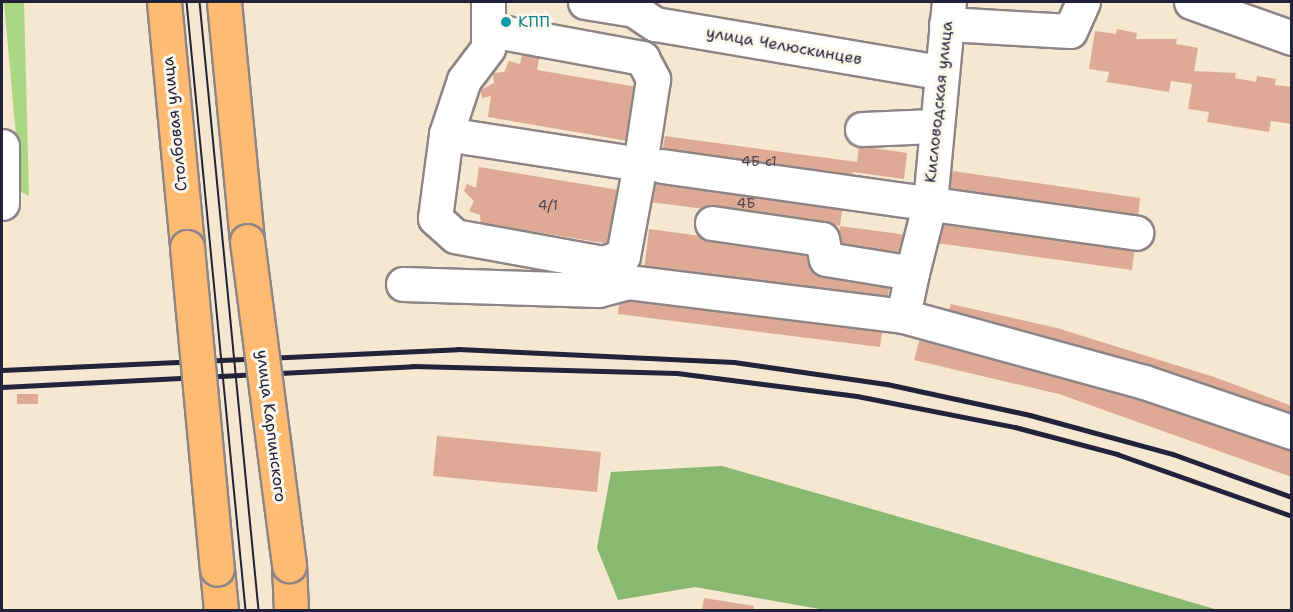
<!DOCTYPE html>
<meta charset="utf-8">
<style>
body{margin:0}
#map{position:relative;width:1293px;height:612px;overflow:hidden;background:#f5e7d0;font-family:"Shantell Sans",sans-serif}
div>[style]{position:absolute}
.green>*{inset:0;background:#acd782}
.forest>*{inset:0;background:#89b870}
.building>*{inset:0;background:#deaa95}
.roads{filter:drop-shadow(2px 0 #8c8486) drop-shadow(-2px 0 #8c8486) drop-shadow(0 2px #8c8486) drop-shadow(0 -2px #8c8486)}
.minor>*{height:33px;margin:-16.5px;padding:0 16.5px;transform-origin:16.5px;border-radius:16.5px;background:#fff}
.major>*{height:33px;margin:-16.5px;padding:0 16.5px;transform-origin:16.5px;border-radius:16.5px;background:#ffbb71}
.tram>*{height:1.5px;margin:-0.75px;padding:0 0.75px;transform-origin:0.75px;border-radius:0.75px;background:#22223b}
.rail>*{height:4.5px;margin:-2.25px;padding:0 2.25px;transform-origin:2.25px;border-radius:2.25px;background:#22223b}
.bridges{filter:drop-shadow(2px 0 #8c8486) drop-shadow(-2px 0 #8c8486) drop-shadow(0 2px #8c8486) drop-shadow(0 -2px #8c8486)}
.major-bridge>*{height:33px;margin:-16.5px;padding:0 16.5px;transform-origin:16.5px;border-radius:16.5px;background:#ffbb71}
.dots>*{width:16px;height:16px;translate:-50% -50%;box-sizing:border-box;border:3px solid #fbf7ec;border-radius:50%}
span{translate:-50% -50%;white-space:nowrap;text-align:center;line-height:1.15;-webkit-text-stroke:6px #fbf7ec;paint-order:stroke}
.number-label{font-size:14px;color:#514452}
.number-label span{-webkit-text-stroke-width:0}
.culture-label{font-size:16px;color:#0d838f}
.left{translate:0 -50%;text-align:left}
.street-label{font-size:16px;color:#22223b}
.frame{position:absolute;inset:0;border:3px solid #22223b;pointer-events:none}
</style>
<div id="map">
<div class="green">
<i style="clip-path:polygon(4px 2px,24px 2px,29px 196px,21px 192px)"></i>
</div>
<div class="forest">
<i style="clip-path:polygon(722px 466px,952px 532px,1218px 610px,825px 610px,695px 587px,618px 600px,597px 548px,611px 472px)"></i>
</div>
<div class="building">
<i style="clip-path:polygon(1117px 29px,1137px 33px,1136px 39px,1177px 39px,1176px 44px,1198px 48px,1194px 71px,1236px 73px,1235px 78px,1256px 82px,1257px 76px,1276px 79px,1275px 85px,1292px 87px,1292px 124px,1271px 121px,1269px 132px,1207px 122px,1209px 112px,1188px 109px,1192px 84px,1171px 81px,1169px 92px,1107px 82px,1109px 72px,1089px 69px,1095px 31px,1116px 34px)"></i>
<i style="clip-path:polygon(522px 55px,539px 58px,537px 70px,643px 88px,634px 142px,488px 117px,491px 96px,482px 98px,481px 90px,494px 83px,493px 73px,504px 72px,509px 61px,520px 64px)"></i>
<i style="clip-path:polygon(665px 136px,857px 162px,859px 146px,907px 153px,904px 179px,853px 172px,851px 187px,661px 160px)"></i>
<i style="clip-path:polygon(479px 167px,625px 191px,616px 245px,510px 228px,508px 239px,485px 224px,481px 227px,480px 215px,469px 211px,474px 201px,464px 191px,467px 184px,476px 188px)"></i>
<i style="clip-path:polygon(946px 170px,1140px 198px,1138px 220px,943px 193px)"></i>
<i style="clip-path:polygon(652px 179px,843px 204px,840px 226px,907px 235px,905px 258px,837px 249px,840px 226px,649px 202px)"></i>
<i style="clip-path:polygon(940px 218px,1135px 245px,1132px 270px,936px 243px)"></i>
<i style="clip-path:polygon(649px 229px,813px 251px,810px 271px,890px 281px,887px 303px,644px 271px)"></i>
<i style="clip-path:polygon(620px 293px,883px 326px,880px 347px,618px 314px)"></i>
<i style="clip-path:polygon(951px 304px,1057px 328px,1214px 377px,1292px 406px,1292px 422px,946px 323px)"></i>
<i style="clip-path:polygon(921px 335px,1142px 390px,1292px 441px,1292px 477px,1059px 394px,914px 360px)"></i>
<i style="clip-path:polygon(17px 394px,38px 394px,38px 404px,17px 404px)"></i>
<i style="clip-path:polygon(437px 436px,601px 452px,597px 492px,433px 476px)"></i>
<i style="clip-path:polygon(704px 598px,754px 606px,753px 610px,702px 610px)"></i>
</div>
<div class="roads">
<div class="minor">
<i style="left:585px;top:2px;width:50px;rotate:9.3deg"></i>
<i style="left:634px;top:10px;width:25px;rotate:34deg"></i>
<i style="left:655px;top:24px;width:287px;rotate:9.6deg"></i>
<i style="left:1191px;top:2px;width:107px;rotate:19.6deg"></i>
<i style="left:946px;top:24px;width:124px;rotate:3.2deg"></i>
<i style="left:1070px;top:31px;width:32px;rotate:-66deg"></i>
<i style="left:490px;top:30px;width:155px;rotate:10.4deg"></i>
<i style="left:642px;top:58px;width:24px;rotate:62deg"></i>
<i style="left:653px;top:79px;width:86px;rotate:98.7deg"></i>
<i style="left:862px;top:129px;width:73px;rotate:-2.4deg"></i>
<i style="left:446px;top:134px;width:196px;rotate:8.8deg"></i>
<i style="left:640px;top:164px;width:94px;rotate:100.5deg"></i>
<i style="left:623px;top:256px;width:21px;rotate:161deg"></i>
<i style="left:603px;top:263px;width:150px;rotate:-169.7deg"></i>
<i style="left:455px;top:236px;width:27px;rotate:-138deg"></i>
<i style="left:435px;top:218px;width:85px;rotate:-82.5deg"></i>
<i style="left:446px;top:134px;width:57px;rotate:-71.6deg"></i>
<i style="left:464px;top:80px;width:40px;rotate:-53deg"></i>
<i style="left:488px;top:48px;width:46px;rotate:-90deg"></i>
<i style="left:2px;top:146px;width:57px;rotate:90deg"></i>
<i style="left:662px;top:166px;width:479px;rotate:8deg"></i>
<i style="left:712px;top:223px;width:111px;rotate:8.3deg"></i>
<i style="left:822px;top:239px;width:20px;rotate:79deg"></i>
<i style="left:826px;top:259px;width:87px;rotate:9.2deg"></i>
<i style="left:912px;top:273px;width:73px;rotate:-75.8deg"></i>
<i style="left:930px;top:202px;width:201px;rotate:-84.6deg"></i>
<i style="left:403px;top:284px;width:195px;rotate:1.8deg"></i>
<i style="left:598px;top:290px;width:31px;rotate:-15deg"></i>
<i style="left:628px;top:282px;width:277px;rotate:7deg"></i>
<i style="left:903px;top:316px;width:44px;rotate:-78.2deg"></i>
<i style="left:903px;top:316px;width:250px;rotate:15.3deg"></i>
<i style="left:1144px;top:382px;width:156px;rotate:18.7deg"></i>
</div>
<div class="major">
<i style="left:164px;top:2px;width:246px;rotate:84.6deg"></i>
<i style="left:224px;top:2px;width:240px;rotate:84.5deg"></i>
<i style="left:289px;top:565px;width:45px;rotate:87.5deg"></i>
<i style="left:217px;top:569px;width:41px;rotate:84.4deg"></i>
</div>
</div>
<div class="tram">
<i style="left:187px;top:2px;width:611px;rotate:84.46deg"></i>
<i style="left:200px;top:2px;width:611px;rotate:84.46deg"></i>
</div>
<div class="rail">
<i style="left:2px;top:370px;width:456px;rotate:-2.6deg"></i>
<i style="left:458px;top:349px;width:276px;rotate:2.7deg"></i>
<i style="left:734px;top:362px;width:155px;rotate:8.2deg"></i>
<i style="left:887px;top:384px;width:146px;rotate:12.2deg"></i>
<i style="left:1030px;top:415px;width:148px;rotate:15.3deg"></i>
<i style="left:1173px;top:454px;width:127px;rotate:19.9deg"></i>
<i style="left:2px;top:387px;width:412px;rotate:-2.9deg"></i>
<i style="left:413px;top:366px;width:264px;rotate:1.5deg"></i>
<i style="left:677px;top:373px;width:181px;rotate:7.3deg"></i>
<i style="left:857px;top:396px;width:161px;rotate:11.1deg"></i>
<i style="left:1015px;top:427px;width:106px;rotate:14.8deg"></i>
<i style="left:1117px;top:454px;width:186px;rotate:19.5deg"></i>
</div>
<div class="bridges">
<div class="major-bridge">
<i style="left:247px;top:241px;width:327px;rotate:82.6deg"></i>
<i style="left:187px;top:247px;width:323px;rotate:84.7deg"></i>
</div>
</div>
<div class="dots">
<i style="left:506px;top:22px;background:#0f9aa8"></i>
</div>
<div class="number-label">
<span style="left:759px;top:161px">4Б с1</span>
<span style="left:746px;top:203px">4Б</span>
<span style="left:548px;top:205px">4/1</span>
</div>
<div class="culture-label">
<span class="left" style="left:518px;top:22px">КПП</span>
</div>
<div class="street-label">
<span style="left:784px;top:46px;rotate:10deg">улица Челюскинцев</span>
<span style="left:939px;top:102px;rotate:-84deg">Кисловодская улица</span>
<span style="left:175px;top:124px;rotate:-96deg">Столбовая улица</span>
<span style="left:271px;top:426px;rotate:83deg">улица Карпинского</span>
</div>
<div class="frame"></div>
</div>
